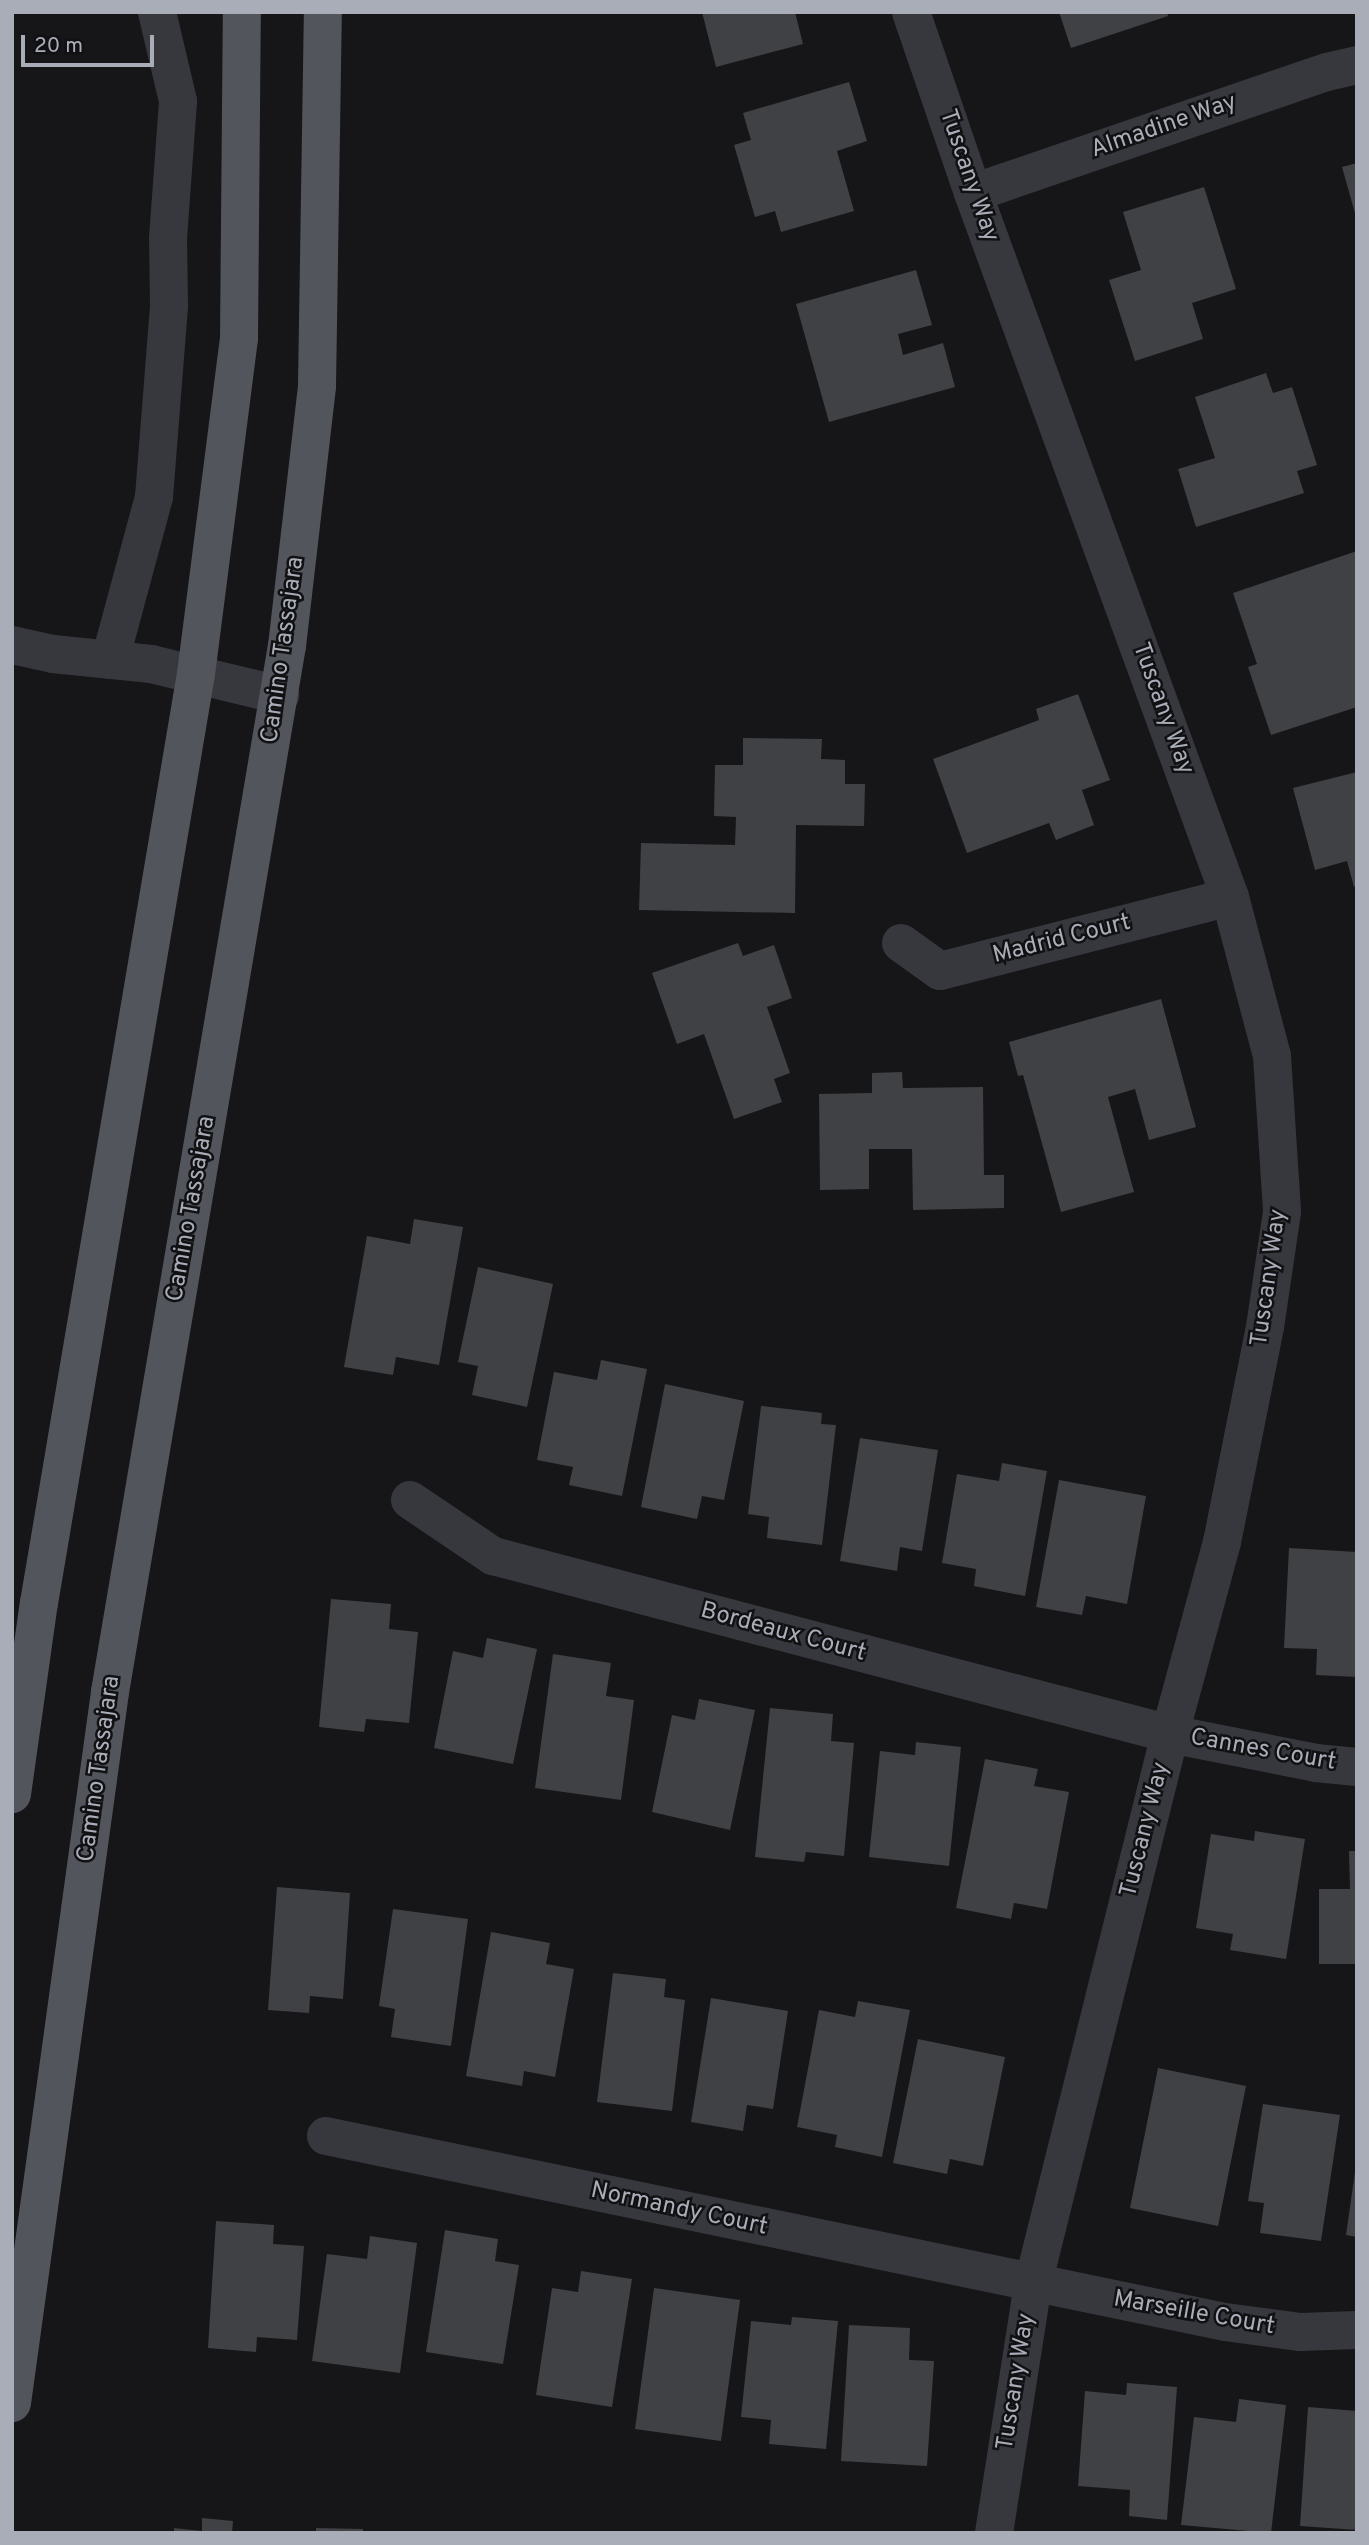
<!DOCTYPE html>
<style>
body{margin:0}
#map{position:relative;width:1369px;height:2545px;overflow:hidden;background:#161618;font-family:Overpass,sans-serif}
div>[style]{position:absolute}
.building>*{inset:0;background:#404145}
.minor>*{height:38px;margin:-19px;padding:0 19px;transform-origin:19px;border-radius:19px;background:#37383d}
.major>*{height:38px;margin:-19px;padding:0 19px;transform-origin:19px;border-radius:19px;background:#53555c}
span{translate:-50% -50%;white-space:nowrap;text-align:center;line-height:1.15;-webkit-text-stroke:5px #111113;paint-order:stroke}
.street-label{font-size:24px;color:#a8adb8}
.frame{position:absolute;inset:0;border:14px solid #a8adb8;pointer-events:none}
.scale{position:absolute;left:21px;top:35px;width:133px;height:32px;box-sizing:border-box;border:4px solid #a8adb8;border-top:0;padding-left:9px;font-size:21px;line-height:24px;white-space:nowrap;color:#a8adb8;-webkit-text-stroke:5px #111113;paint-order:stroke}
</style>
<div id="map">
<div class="building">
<i style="clip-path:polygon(702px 12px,795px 12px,803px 44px,716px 67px)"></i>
<i style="clip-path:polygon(1059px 12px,1167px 12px,1168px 16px,1071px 48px)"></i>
<i style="clip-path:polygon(849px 82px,867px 141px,837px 151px,854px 211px,781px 232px,775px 211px,755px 217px,734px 145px,751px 140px,743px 113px)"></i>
<i style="clip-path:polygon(1357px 163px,1357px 217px,1356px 217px,1342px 167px)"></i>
<i style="clip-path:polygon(1204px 187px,1236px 289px,1192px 303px,1203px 339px,1135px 361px,1109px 280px,1141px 270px,1123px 212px)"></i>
<i style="clip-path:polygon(916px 270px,932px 325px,898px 334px,903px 355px,943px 343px,955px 387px,829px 422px,796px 304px)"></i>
<i style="clip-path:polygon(1266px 373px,1273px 393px,1292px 387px,1317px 465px,1297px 471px,1304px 493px,1196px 527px,1178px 469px,1215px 458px,1195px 397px)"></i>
<i style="clip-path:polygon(1357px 551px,1357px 707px,1271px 735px,1248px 667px,1257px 664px,1233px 593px)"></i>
<i style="clip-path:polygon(1078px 694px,1110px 780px,1082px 790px,1094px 825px,1056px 840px,1049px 823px,967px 853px,933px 759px,1039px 720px,1036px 709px)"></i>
<i style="clip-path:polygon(743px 738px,822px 739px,821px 759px,845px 760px,845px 784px,865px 784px,864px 826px,796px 825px,795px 913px,639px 910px,641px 843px,735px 845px,736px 817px,714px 816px,715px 765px,743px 765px)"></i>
<i style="clip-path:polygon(1357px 772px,1357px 886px,1354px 887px,1347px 861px,1315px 870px,1293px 788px)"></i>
<i style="clip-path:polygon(738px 943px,743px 956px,774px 945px,792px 998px,767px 1007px,790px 1073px,774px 1079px,782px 1102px,734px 1119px,704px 1034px,677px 1044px,652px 973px)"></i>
<i style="clip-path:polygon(1161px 999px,1196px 1127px,1149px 1140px,1135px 1089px,1108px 1097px,1134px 1192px,1061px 1212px,1023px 1075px,1018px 1076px,1009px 1042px)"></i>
<i style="clip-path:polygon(902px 1072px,903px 1088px,983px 1087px,984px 1175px,1004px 1175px,1004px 1208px,913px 1210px,912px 1149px,869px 1149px,869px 1189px,820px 1190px,819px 1094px,872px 1093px,872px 1073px)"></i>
<i style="clip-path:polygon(414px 1219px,463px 1227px,439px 1365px,396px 1357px,393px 1375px,344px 1367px,367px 1236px,410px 1244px)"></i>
<i style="clip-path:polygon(478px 1267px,553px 1284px,527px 1407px,472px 1395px,478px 1366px,458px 1362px)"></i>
<i style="clip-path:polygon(601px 1360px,647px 1369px,622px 1496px,569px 1485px,573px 1467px,537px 1460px,554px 1372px,597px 1380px)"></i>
<i style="clip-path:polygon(665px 1384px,744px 1401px,724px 1500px,702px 1496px,697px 1519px,641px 1507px)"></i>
<i style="clip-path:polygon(761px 1406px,822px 1413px,821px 1424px,836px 1425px,822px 1545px,767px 1538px,769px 1517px,748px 1514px)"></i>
<i style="clip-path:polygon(860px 1438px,938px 1450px,922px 1551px,900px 1547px,897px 1571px,840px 1561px)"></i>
<i style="clip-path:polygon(1002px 1463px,1047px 1471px,1025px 1596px,974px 1586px,976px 1569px,942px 1563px,957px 1474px,999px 1481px)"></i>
<i style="clip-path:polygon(1059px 1480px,1146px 1496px,1127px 1604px,1086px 1596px,1082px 1615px,1036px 1607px)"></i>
<i style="clip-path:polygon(1289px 1548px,1357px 1552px,1357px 1677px,1316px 1675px,1317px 1649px,1284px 1648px)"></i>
<i style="clip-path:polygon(331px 1599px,391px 1604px,389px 1629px,418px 1632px,409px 1723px,366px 1719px,364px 1732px,319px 1727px)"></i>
<i style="clip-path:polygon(487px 1638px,537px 1649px,513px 1764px,434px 1748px,453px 1651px,483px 1658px)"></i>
<i style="clip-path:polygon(553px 1654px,611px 1663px,606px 1696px,634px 1700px,621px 1800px,535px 1788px)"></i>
<i style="clip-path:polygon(699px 1699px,755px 1710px,730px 1830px,652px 1812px,672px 1715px,695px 1720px)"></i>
<i style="clip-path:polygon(770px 1708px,833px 1714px,831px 1741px,854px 1743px,844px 1856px,806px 1852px,804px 1862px,755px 1857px)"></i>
<i style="clip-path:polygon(916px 1742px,961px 1747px,949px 1866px,869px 1857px,880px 1751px,915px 1755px)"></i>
<i style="clip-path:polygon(985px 1759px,1038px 1769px,1034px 1786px,1069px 1792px,1047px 1909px,1014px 1903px,1011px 1919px,956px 1908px)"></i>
<i style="clip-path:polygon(1255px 1831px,1305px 1839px,1286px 1959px,1230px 1950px,1233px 1934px,1196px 1928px,1211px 1834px,1254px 1841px)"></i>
<i style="clip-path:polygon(1349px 1851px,1357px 1851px,1357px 1964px,1319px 1964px,1319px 1889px,1350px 1889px)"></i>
<i style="clip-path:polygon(277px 1887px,350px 1893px,343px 1999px,310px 1996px,309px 2013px,268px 2010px)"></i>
<i style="clip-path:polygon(393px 1909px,468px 1919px,451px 2046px,391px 2037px,395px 2009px,379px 2006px)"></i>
<i style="clip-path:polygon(491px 1932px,550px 1943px,546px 1964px,574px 1969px,555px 2077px,524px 2071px,522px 2086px,466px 2076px)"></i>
<i style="clip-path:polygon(613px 1973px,666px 1979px,664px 1997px,685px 2000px,672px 2111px,597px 2102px)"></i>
<i style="clip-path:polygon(711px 1998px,788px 2011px,773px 2109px,747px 2105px,743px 2131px,691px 2122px)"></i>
<i style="clip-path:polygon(858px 2001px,910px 2010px,882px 2157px,835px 2147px,837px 2135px,797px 2127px,819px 2010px,855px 2017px)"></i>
<i style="clip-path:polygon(918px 2039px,1005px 2057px,983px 2166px,950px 2159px,947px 2174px,893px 2163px)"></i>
<i style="clip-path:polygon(1158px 2068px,1246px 2086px,1218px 2226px,1130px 2208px)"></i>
<i style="clip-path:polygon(1263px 2104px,1340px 2115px,1321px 2241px,1260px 2233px,1264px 2203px,1248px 2201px)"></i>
<i style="clip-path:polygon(1355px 2172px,1357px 2172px,1357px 2237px,1346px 2235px)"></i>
<i style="clip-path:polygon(216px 2221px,274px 2225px,273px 2244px,304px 2246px,297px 2340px,257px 2337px,256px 2352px,208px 2348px)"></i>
<i style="clip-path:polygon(445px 2230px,498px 2239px,495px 2261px,519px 2265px,503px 2364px,426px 2352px)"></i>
<i style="clip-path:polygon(370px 2236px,417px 2243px,400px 2373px,312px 2361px,327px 2254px,367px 2259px)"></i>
<i style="clip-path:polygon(581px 2271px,632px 2279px,612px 2407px,536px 2395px,552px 2288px,578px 2292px)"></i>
<i style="clip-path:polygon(654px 2288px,740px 2300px,721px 2441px,635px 2429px)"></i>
<i style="clip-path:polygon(792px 2317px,838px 2321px,826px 2449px,769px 2444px,771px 2420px,741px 2417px,751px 2321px,791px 2325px)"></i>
<i style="clip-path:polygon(849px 2325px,910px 2328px,909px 2360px,934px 2361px,927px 2466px,841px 2461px)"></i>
<i style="clip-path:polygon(1127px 2383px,1177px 2387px,1167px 2520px,1129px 2516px,1130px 2490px,1078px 2486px,1085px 2391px,1126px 2395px)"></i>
<i style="clip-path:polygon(1239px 2399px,1286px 2405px,1271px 2533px,1181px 2525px,1194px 2417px,1236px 2422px)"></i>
<i style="clip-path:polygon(1308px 2407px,1357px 2411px,1357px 2530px,1300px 2526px)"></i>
<i style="clip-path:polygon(202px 2518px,233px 2521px,232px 2533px,174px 2533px,174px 2528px,202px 2531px)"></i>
<i style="clip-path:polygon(316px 2528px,363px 2529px,363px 2533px,316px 2533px)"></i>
</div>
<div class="minor">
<i style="left:911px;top:12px;width:191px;rotate:71.1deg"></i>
<i style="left:973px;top:193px;width:749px;rotate:69.95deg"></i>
<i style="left:1230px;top:897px;width:164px;rotate:75.2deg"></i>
<i style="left:1272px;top:1056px;width:156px;rotate:86.3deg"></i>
<i style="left:1282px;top:1212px;width:116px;rotate:98.4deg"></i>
<i style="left:1265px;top:1327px;width:219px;rotate:101.3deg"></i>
<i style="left:1222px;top:1542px;width:199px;rotate:105.2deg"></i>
<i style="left:1170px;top:1734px;width:567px;rotate:103.99deg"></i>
<i style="left:1033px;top:2284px;width:252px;rotate:98.9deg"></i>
<i style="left:973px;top:193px;width:374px;rotate:-18.9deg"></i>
<i style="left:1327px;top:72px;width:31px;rotate:-13deg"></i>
<i style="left:12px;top:645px;width:42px;rotate:12.4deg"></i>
<i style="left:53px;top:654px;width:99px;rotate:5.8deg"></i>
<i style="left:151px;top:664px;width:133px;rotate:13.5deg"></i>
<i style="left:110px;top:660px;width:169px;rotate:-74.9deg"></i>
<i style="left:154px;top:497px;width:192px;rotate:-85.5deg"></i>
<i style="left:169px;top:306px;width:68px;rotate:-90.8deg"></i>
<i style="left:168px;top:238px;width:137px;rotate:-85.8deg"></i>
<i style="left:178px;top:101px;width:91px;rotate:-103.3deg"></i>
<i style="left:901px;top:943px;width:48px;rotate:35.7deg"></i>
<i style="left:940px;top:971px;width:299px;rotate:-14.3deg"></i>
<i style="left:410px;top:1500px;width:100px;rotate:34deg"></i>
<i style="left:493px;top:1556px;width:700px;rotate:14.73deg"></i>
<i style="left:1170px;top:1734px;width:149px;rotate:11.2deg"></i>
<i style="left:1316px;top:1763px;width:41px;rotate:5.6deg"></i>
<i style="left:326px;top:2136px;width:918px;rotate:11.69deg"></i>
<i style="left:1225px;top:2322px;width:76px;rotate:7.6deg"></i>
<i style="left:1300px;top:2332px;width:57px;rotate:-2deg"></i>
</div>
<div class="major">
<i style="left:12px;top:1794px;width:193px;rotate:-82deg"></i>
<i style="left:39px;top:1603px;width:942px;rotate:-80.41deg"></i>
<i style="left:196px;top:674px;width:339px;rotate:-82.7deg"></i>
<i style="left:239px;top:338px;width:326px;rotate:-89.5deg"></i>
<i style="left:12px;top:2403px;width:718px;rotate:-82.15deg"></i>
<i style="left:110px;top:1692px;width:1061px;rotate:-80.4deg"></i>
<i style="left:287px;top:646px;width:262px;rotate:-83.4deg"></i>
<i style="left:317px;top:386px;width:374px;rotate:-89.1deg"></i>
</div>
<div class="street-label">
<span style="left:1164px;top:127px;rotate:-19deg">Almadine Way</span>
<span style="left:968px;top:176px;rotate:71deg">Tuscany Way</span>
<span style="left:284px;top:650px;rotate:-82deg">Camino Tassajara</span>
<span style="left:1162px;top:709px;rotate:70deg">Tuscany Way</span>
<span style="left:1062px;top:940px;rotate:-14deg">Madrid Court</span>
<span style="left:192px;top:1209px;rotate:-80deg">Camino Tassajara</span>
<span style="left:1270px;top:1278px;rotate:-82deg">Tuscany Way</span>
<span style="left:783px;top:1633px;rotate:15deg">Bordeaux Court</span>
<span style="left:1263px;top:1751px;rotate:10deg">Cannes Court</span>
<span style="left:100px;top:1769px;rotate:-82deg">Camino Tassajara</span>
<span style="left:1146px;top:1830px;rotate:-76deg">Tuscany Way</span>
<span style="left:679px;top:2210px;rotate:12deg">Normandy Court</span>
<span style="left:1194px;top:2314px;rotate:10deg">Marseille Court</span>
<span style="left:1017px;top:2382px;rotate:-81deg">Tuscany Way</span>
</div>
<div class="frame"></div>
<div class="scale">20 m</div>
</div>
